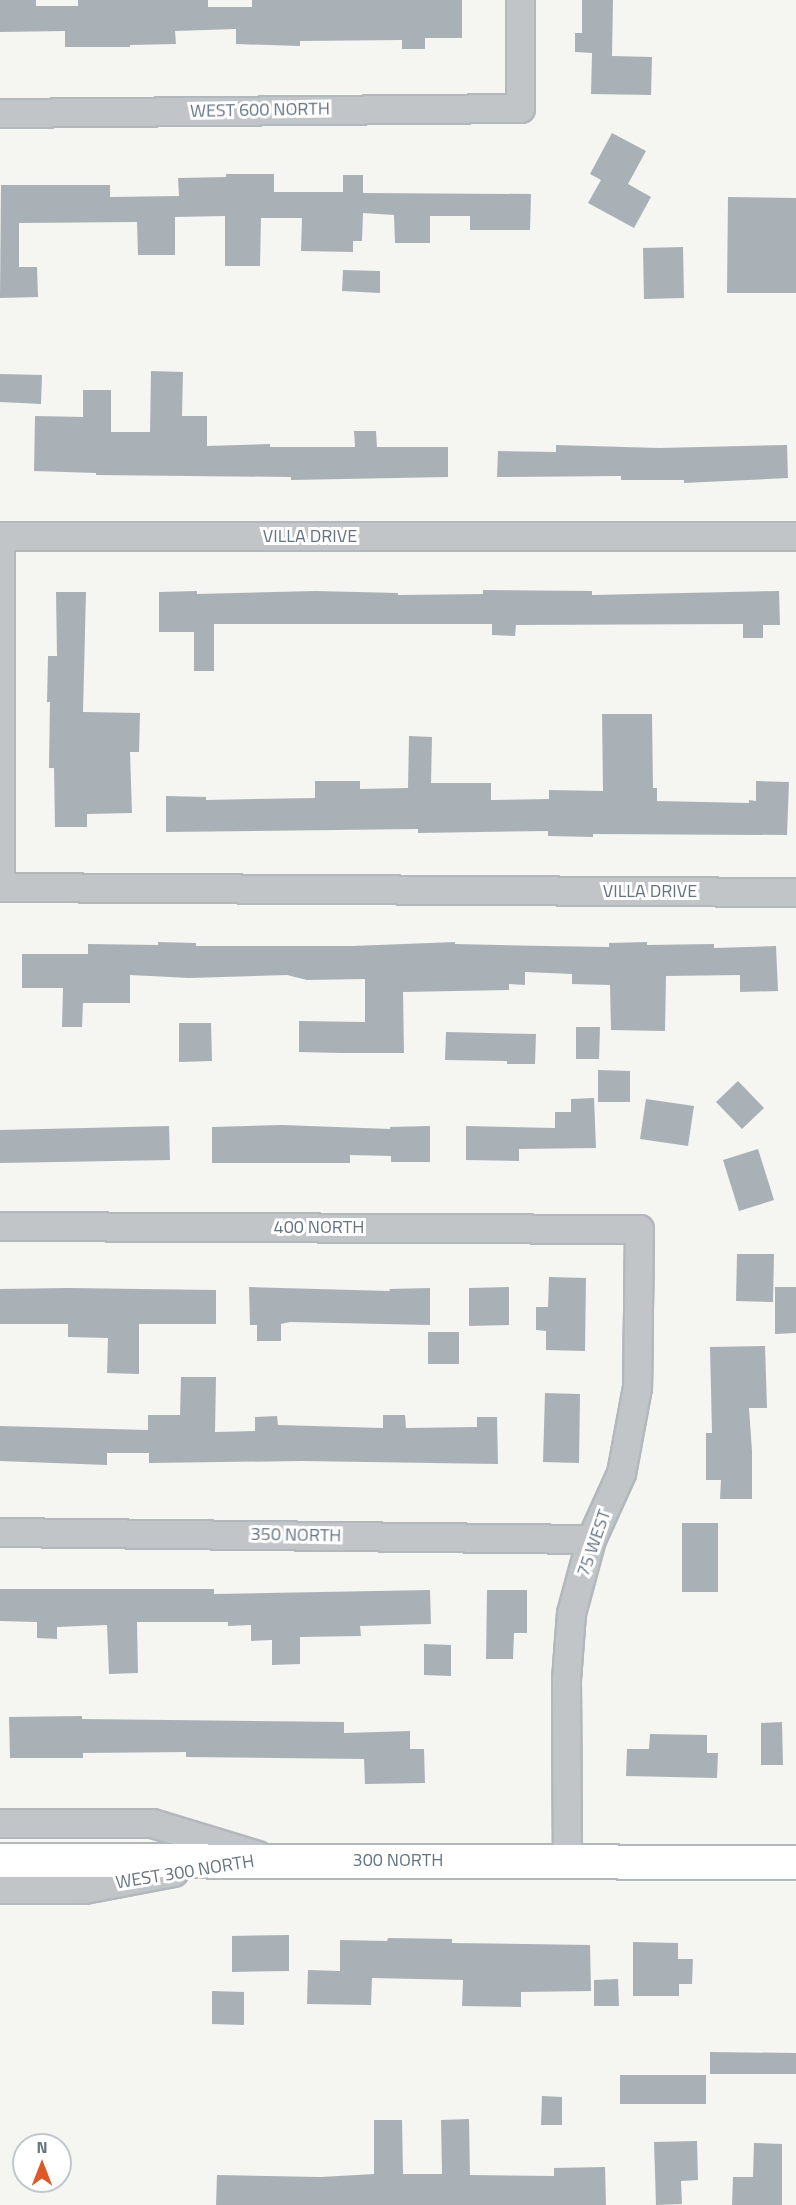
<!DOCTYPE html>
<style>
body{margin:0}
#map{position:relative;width:796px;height:2205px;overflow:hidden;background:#f5f5f2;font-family:"Titillium Web",sans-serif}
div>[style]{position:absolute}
.building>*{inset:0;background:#aab1b6}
.roads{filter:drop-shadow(2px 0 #b3b8bc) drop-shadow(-2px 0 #b3b8bc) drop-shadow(0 2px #b3b8bc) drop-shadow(0 -2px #b3b8bc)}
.street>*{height:27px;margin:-13.5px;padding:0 13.5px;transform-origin:13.5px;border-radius:13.5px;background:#c1c5c8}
.secondary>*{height:33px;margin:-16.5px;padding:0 16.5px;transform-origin:16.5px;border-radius:16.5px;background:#fff}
span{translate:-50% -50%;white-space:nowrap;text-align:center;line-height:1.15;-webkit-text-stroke:6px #fff;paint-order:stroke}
.street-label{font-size:18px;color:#657482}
.north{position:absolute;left:12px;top:2133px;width:60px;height:60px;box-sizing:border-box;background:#fff;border:2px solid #c1c7cd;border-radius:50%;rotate:0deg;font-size:16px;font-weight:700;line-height:24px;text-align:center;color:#657482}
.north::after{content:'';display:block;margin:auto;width:21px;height:27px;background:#e05827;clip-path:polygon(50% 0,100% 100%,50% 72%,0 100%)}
</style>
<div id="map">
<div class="building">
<i style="clip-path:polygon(0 0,36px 0,36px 6px,78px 6px,78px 0,208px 0,208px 7px,252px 7px,252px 0,462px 0,462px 38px,425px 38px,425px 49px,402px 49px,402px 40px,300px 41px,300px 46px,236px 44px,236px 29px,175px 31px,176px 44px,130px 45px,130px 47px,65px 47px,65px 31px,0 32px)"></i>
<i style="clip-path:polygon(582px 0,613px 0,612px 56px,652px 57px,651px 95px,591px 94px,592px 53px,575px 52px,575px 33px,582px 33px)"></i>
<i style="clip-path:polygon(612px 133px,646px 151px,628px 184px,651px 197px,634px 228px,588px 203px,601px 180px,590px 174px)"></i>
<i style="clip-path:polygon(226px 174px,274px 174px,274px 192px,343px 192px,343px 175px,363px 175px,363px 193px,531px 194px,530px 230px,470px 230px,470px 216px,430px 216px,430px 243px,395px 243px,394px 215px,363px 213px,362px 241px,353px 241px,353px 252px,301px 251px,302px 218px,261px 218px,260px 266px,225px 266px,225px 216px,175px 217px,175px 255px,138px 255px,137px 222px,19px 223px,19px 267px,37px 267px,38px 297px,0 298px,1px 185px,110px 185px,110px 197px,179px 196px,178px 178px,226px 177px)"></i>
<i style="clip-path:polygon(728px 197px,796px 198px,796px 293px,727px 293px)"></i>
<i style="clip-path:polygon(683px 247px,684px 298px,644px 299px,643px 248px)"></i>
<i style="clip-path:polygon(343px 270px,380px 271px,380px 293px,342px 291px)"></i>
<i style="clip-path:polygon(151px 371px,183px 372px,182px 416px,207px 416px,207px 446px,270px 444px,270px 447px,355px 447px,354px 431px,376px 431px,377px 447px,448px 447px,448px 477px,291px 480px,291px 477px,96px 475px,96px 473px,34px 471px,35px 416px,83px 417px,83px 390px,111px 390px,111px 432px,150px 432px)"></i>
<i style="clip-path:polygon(0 374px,42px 375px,41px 404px,0 402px)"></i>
<i style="clip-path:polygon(556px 445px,659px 448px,787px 445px,788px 478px,684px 483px,684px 480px,621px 480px,621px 476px,497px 477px,498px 451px,556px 452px)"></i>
<i style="clip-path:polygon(483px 590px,592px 591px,592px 595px,779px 591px,780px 625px,763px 625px,763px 638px,743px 638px,743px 624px,516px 625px,515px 636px,492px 635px,492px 624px,214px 624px,214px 671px,194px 671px,194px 632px,159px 632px,159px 592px,197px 591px,197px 594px,315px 591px,398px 593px,398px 595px,483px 594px)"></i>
<i style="clip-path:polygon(56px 592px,86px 592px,83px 712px,140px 713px,139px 752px,130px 752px,132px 813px,87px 814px,87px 827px,55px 827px,54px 768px,49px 768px,50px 702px,47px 702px,48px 656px,57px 656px)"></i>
<i style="clip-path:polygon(602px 714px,652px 714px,653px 788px,657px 788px,657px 801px,749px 803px,749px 800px,756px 801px,756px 781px,789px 782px,787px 835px,593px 834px,593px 837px,548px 836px,548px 831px,418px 833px,418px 829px,166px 832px,166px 796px,206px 797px,206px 800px,315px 798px,315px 781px,360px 781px,360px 789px,408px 788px,409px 736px,432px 737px,431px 783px,491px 783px,491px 800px,549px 799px,549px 790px,603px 791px)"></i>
<i style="clip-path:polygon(158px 942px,196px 943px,196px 946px,352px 946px,455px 942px,455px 944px,546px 946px,609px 947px,609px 943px,647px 942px,647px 945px,714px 944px,714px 948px,776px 946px,778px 991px,740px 992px,740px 975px,666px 976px,665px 1031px,611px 1030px,610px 985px,572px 984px,572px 974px,525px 972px,525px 985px,509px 984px,509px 990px,403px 992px,404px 1053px,342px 1053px,299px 1052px,299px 1021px,365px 1022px,365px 979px,307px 980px,287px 975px,189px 978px,130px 975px,130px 1003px,83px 1003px,82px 1027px,62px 1027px,63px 988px,22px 988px,22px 954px,88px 954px,88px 944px,158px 945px)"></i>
<i style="clip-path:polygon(179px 1023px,211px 1023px,212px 1061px,179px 1062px)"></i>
<i style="clip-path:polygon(576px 1027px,600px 1027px,599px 1059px,576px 1059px)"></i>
<i style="clip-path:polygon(446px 1032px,536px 1034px,535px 1064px,507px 1064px,507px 1061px,445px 1060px)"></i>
<i style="clip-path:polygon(598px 1070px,630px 1071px,630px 1102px,598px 1102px)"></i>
<i style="clip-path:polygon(738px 1081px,764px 1108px,742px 1129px,716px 1102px)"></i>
<i style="clip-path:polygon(594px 1098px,596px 1148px,519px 1149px,519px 1161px,466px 1160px,466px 1126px,555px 1128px,555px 1112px,571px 1112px,571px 1099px)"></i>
<i style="clip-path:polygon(646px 1099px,694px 1106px,688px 1146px,640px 1139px)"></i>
<i style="clip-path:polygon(282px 1125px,390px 1129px,390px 1127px,430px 1126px,430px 1162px,391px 1162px,391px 1156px,350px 1155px,350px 1163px,212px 1163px,212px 1127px)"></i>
<i style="clip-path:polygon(169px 1126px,170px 1160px,0 1163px,0 1130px)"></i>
<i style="clip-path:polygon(758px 1149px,774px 1200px,739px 1211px,723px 1160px)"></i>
<i style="clip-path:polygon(737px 1254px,774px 1254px,773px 1302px,736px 1301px)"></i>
<i style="clip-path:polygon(549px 1277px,586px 1278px,585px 1351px,546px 1350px,546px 1331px,536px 1330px,536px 1307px,548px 1307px)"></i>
<i style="clip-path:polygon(249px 1287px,390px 1291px,389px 1289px,430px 1288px,430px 1325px,290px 1322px,281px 1324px,281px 1341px,257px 1341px,257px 1325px,250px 1325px)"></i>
<i style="clip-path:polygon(509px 1287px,509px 1325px,469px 1326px,469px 1288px)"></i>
<i style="clip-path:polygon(775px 1287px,796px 1287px,796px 1333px,775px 1334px)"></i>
<i style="clip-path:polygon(68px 1288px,216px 1290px,216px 1324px,139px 1324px,139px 1374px,107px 1373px,108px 1338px,68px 1337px,68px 1324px,0 1324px,0 1289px)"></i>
<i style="clip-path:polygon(428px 1332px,459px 1332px,459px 1364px,428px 1364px)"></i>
<i style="clip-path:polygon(765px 1346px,767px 1408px,749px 1408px,752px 1451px,752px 1499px,720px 1499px,721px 1480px,706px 1480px,706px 1433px,712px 1433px,710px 1347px)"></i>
<i style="clip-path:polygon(181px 1377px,216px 1377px,215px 1432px,255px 1431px,255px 1417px,277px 1416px,278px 1425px,383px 1428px,383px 1415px,405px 1415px,406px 1428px,477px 1427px,477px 1417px,497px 1417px,498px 1464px,302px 1461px,149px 1463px,149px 1453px,107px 1453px,107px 1465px,0 1461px,0 1426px,148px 1430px,148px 1415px,180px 1415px)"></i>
<i style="clip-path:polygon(545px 1393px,580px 1394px,579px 1463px,543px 1462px)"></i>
<i style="clip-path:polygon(682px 1523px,718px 1523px,718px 1592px,682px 1592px)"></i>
<i style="clip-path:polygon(0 1589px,214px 1589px,214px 1594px,430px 1590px,431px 1624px,360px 1626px,361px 1636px,300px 1637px,300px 1664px,272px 1665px,272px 1640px,251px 1641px,251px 1625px,228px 1626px,228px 1622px,137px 1622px,138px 1673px,109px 1674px,107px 1625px,57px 1627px,57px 1639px,37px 1638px,37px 1622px,0 1621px)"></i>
<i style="clip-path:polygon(487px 1590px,527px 1590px,527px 1633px,514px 1633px,513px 1659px,486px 1659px)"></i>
<i style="clip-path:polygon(424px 1644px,451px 1645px,451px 1676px,424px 1675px)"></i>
<i style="clip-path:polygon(82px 1716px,82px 1719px,344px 1722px,344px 1733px,410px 1731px,410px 1749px,424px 1749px,425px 1783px,365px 1784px,364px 1759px,186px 1757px,186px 1752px,83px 1753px,83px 1758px,10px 1758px,9px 1717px)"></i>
<i style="clip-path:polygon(782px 1722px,783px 1765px,761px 1765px,761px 1723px)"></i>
<i style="clip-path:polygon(650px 1734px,707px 1735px,707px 1753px,718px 1753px,717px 1778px,626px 1776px,627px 1749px,649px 1749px)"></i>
<i style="clip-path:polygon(289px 1935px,289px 1971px,232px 1972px,232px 1936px)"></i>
<i style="clip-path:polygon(388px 1938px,452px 1939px,452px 1943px,590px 1945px,591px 1991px,521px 1992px,521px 2007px,462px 2006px,463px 1980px,372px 1978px,371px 2005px,307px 2004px,308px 1970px,340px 1971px,340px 1940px,387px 1941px)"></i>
<i style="clip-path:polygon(633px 1942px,678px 1943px,678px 1959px,693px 1959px,692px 1984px,679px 1984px,679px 1996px,633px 1996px)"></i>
<i style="clip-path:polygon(618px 1979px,619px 2006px,594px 2006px,594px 1980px)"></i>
<i style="clip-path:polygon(212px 1991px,244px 1992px,244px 2025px,212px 2024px)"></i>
<i style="clip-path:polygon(710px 2052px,796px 2053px,796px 2074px,710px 2074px)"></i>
<i style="clip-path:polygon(620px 2075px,706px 2075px,706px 2104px,620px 2104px)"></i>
<i style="clip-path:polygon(542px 2096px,562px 2097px,562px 2125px,541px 2125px)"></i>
<i style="clip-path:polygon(469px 2119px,470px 2175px,554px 2176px,554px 2168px,605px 2167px,606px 2205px,216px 2205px,217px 2175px,321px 2177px,374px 2174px,374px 2120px,402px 2120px,403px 2174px,442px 2174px,441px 2120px)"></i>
<i style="clip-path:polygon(697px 2141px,698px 2180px,681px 2181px,682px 2204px,656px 2205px,654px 2142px)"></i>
<i style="clip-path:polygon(754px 2143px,782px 2144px,782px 2205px,732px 2205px,733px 2177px,753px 2177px)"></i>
</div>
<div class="roads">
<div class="street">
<i style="left:0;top:113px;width:520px;rotate:-0.55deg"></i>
<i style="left:520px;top:108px;width:108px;rotate:-90deg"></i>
<i style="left:796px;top:536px;width:796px;rotate:180deg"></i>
<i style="left:0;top:536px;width:351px;rotate:90deg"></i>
<i style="left:0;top:887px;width:796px;rotate:0.36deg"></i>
<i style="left:0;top:1226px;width:639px;rotate:0.27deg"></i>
<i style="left:639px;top:1229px;width:158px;rotate:90.7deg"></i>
<i style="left:637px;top:1387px;width:87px;rotate:100.5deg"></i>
<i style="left:621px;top:1473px;width:72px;rotate:114.4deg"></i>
<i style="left:591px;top:1539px;width:77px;rotate:105.1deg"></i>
<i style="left:571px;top:1613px;width:66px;rotate:94.3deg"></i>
<i style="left:566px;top:1679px;width:182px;rotate:89.7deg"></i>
<i style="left:0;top:1532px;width:591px;rotate:0.68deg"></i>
<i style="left:0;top:1823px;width:152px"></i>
<i style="left:152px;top:1823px;width:110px;rotate:16.9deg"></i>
<i style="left:0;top:1889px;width:84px"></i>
<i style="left:84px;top:1889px;width:91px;rotate:-10.8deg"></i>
</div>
<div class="secondary">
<i style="left:0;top:1860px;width:796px;rotate:0.14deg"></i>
</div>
</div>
<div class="street-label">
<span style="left:260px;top:110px;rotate:-1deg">WEST 600 NORTH</span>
<span style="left:310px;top:536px">VILLA DRIVE</span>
<span style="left:650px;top:891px">VILLA DRIVE</span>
<span style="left:319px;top:1227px">400 NORTH</span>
<span style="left:296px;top:1535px;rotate:1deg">350 NORTH</span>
<span style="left:594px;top:1543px;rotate:-71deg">75 WEST</span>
<span style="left:398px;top:1860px">300 NORTH</span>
<span style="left:185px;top:1872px;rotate:-9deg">WEST 300 NORTH</span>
</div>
<div class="north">N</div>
</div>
